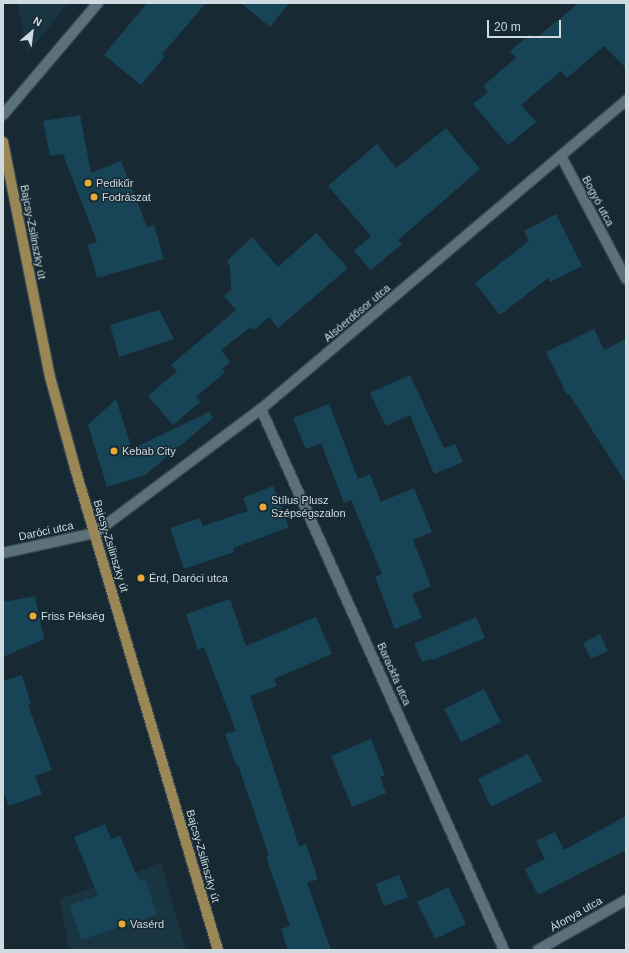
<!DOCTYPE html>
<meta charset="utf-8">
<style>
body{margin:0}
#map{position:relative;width:629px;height:953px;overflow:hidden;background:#172a33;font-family:Arial,sans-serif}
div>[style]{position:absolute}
.built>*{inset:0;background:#1a3542}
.building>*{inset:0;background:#184458}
.roads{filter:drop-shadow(1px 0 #37464e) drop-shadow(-1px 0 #37464e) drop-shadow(0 1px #37464e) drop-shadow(0 -1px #37464e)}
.minor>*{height:10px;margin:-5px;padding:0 5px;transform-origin:5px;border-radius:5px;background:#5c717c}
.major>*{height:10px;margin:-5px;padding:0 5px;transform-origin:5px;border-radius:5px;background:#9b8756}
.dots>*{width:11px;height:11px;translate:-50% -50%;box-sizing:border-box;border:2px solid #172a33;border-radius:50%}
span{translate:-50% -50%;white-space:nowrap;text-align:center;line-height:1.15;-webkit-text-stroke:3px #172a33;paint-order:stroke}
.poi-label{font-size:11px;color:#cfdbe1}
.left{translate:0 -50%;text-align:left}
.street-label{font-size:11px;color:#cfdbe1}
.frame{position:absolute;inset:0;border:4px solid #cfdbe1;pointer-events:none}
.north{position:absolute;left:12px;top:12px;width:40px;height:40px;-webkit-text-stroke:3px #172a33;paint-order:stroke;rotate:28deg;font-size:11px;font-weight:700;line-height:16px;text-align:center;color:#cfdbe1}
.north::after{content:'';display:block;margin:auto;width:14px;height:18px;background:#cfdbe1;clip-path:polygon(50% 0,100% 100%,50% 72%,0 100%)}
.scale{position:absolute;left:487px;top:20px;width:74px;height:18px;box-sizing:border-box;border:2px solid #cfdbe1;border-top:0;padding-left:5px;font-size:12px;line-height:14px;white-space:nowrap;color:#cfdbe1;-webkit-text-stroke:3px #172a33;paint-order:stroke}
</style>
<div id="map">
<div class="built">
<i style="clip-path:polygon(17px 3px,68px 3px,28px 53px)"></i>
<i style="clip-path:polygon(161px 863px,186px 950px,69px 950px,60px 899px)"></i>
</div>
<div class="building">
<i style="clip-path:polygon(147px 3px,206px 3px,162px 54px,165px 56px,141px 85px,104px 55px)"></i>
<i style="clip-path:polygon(241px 3px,289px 3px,270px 27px)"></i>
<i style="clip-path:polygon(579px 3px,626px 3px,626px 68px,604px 46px,567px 78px,561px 71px,521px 105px,536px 122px,508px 145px,473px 104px,488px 92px,483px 86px,516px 58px,510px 51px,530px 34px,535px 39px)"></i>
<i style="clip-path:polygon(80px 115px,91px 173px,121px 161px,147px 227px,154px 225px,164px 259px,97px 278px,88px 245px,97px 242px,63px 154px,50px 156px,43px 121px)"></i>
<i style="clip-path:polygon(446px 128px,480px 169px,398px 240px,402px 244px,371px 270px,354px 251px,371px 236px,328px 186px,377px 144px,396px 168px)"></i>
<i style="clip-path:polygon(556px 214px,582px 266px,550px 282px,548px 278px,500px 315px,475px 283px,529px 241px,524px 231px)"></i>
<i style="clip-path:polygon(316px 233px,348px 268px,278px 328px,269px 317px,254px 330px,251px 327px,221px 350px,230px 362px,222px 369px,225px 372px,196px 397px,200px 402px,173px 425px,148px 396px,177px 371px,171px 365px,236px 310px,224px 296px,231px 290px,230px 267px,227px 261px,252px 237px,278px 267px)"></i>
<i style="clip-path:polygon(159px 310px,174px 339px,119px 357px,110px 325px)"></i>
<i style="clip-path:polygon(594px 329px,604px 350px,626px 339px,626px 483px,569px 394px,567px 395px,546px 352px)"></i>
<i style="clip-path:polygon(410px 375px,444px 448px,455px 444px,463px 462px,434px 474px,410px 415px,386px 426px,370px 393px)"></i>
<i style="clip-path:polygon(116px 399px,132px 449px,209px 412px,213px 418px,145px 475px,107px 487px,88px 425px)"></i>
<i style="clip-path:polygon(329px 404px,358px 479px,370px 474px,381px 502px,414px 488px,432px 532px,413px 540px,431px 586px,412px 594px,422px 618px,395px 629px,375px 577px,382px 574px,351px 500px,344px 503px,321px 443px,306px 449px,293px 418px)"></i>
<i style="clip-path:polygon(273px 486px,289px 527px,233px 548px,234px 552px,184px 569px,170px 528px,200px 518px,203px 526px,248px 511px,243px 498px)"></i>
<i style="clip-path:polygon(35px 596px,44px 639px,3px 657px,3px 602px)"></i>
<i style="clip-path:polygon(230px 599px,246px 646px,316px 617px,332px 654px,274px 679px,277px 686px,250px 696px,299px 846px,306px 844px,318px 879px,307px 883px,331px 950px,288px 950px,281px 929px,290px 926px,266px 857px,269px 856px,238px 765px,236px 765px,225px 734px,236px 731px,204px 647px,198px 650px,186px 614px)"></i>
<i style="clip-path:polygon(476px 617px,485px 638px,432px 660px,432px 658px,422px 662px,414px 644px)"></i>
<i style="clip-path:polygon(600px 634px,608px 651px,591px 659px,583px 643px)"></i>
<i style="clip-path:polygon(22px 675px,31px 704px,28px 705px,52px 770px,35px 776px,42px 794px,9px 806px,3px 790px,3px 681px)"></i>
<i style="clip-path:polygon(484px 689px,501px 722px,461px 742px,444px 709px)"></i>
<i style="clip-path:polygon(371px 739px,385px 775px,380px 777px,386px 793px,352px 807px,331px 756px)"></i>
<i style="clip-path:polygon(528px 754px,542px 781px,491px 807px,478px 779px)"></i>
<i style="clip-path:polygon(626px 816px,626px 850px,538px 895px,525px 869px,545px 859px,536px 841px,555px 832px,564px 850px)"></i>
<i style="clip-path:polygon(105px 824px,111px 839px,120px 836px,139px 881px,145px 879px,157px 915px,81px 940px,70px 905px,98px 896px,74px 837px)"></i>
<i style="clip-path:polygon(399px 875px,408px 897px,384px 906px,376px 884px)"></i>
<i style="clip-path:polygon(448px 887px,466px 924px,435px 939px,417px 902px)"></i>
</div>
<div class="roads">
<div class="minor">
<i style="left:3px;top:115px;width:147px;rotate:-49.7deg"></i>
<i style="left:561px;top:156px;width:139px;rotate:62.1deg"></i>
<i style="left:261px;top:409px;width:593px;rotate:65.81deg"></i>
<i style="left:3px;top:553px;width:94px;rotate:-12.3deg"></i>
<i style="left:95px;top:533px;width:207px;rotate:-36.8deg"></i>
<i style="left:261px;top:409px;width:478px;rotate:-40.2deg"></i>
<i style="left:538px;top:950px;width:101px;rotate:-29.6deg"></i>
</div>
<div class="major">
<i style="left:3px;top:142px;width:240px;rotate:78.7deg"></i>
<i style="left:50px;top:377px;width:94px;rotate:74.6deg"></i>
<i style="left:75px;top:468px;width:503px;rotate:73.48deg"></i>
</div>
</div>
<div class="dots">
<i style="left:88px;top:183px;background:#e8ab37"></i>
<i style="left:94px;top:197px;background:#e8ab37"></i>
<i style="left:114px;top:451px;background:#e8ab37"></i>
<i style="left:263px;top:507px;background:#e8ab37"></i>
<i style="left:141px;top:578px;background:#e8ab37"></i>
<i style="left:33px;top:616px;background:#e8ab37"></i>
<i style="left:122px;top:924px;background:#e8ab37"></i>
</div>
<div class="poi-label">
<span class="left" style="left:96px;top:183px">Pedikűr</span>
<span class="left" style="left:102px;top:197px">Fodrászat</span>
<span class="left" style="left:122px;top:451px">Kebab City</span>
<span class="left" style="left:271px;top:507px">Stílus Plusz<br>Szépségszalon</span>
<span class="left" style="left:149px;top:578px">Érd, Daróci utca</span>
<span class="left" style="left:41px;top:616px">Friss Pékség</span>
<span class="left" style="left:130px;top:924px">Vasérd</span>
</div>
<div class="street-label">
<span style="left:598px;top:201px;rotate:62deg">Bogyó utca</span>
<span style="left:33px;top:232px;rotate:79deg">Bajcsy-Zsilinszky út</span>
<span style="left:357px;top:313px;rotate:-40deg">Alsóerdősor utca</span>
<span style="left:46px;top:531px;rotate:-12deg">Daróci utca</span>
<span style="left:111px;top:546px;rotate:73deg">Bajcsy-Zsilinszky út</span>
<span style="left:394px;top:674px;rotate:66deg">Barackfa utca</span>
<span style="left:203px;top:856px;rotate:74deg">Bajcsy-Zsilinszky út</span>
<span style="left:576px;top:914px;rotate:-30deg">Áfonya utca</span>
</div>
<div class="frame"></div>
<div class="north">N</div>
<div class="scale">20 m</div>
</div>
